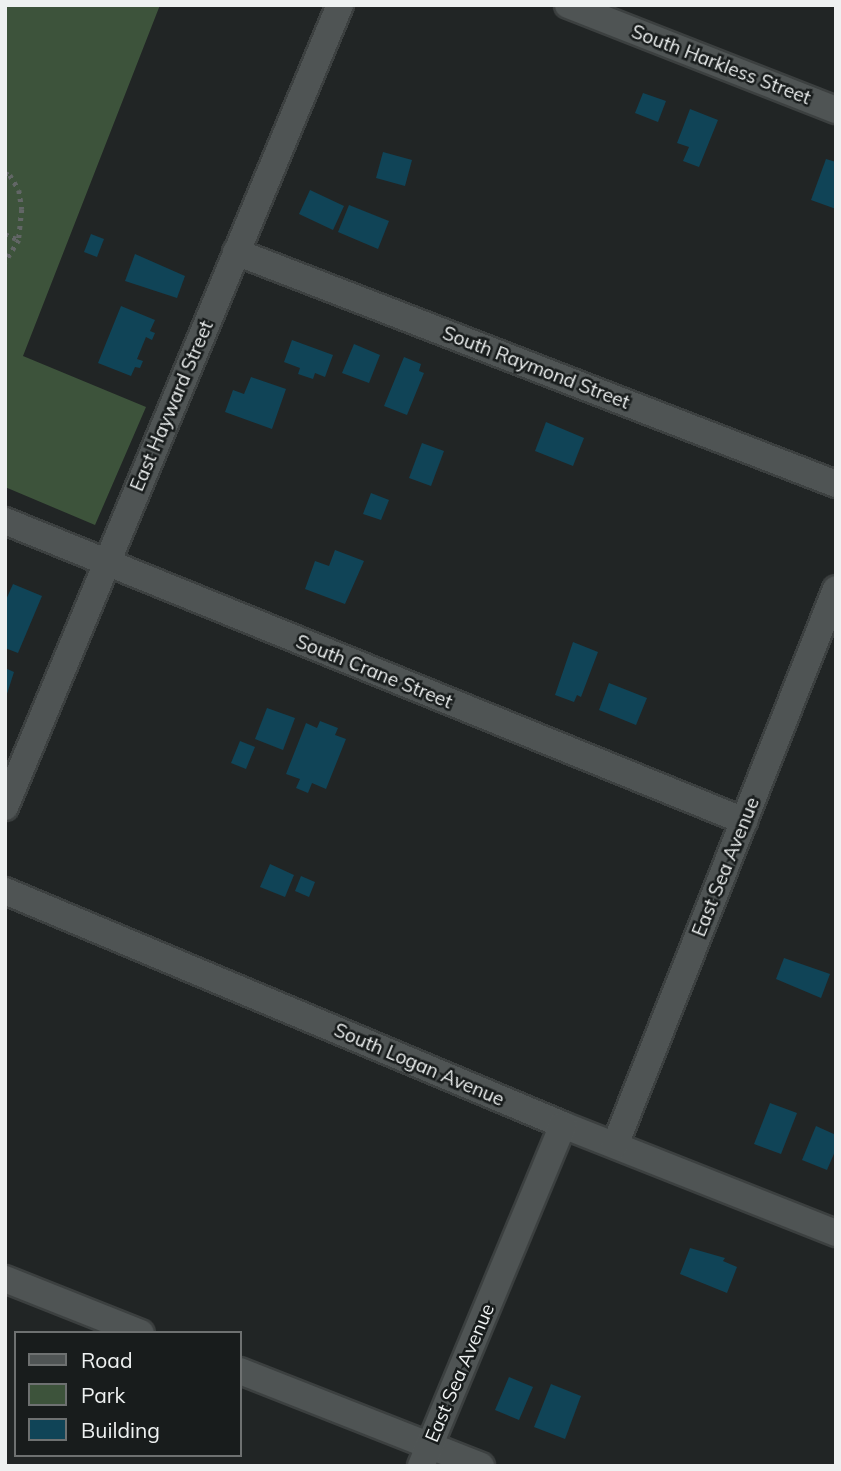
<!DOCTYPE html>
<style>
body{margin:0}
#map{position:relative;width:841px;height:1471px;overflow:hidden;background:#212525;font-family:Mulish,sans-serif}
div>[style]{position:absolute}
.green>*{inset:0;background:#3d533b}
.building>*{inset:0;background:#104457}
.path>*{height:4.5px;margin-top:-2.25px;transform-origin:0;background:repeating-linear-gradient(90deg,#626666 0 3.5px,transparent 0 8.5px)}
.roads{filter:drop-shadow(2px 0 #3c4040) drop-shadow(-2px 0 #3c4040) drop-shadow(0 2px #3c4040) drop-shadow(0 -2px #3c4040)}
.minor>*{height:26px;margin:-13px;padding:0 13px;transform-origin:13px;border-radius:13px;background:#4f5454}
span{translate:-50% -50%;white-space:nowrap;text-align:center;line-height:1.15;-webkit-text-stroke:5px #181c1c;paint-order:stroke}
.street-label{font-size:19px;color:#eef1f1}
.frame{position:absolute;inset:0;border:7px solid #eef1f1;pointer-events:none}
.legend{position:absolute;left:14px;top:1331px;width:228px;height:126px;box-sizing:border-box;background:#181c1c;border:2px solid #6e7171;margin:0;padding:9px 12px;list-style:none;font-size:21px;color:#eef1f1}
.legend li{display:flex;align-items:center;gap:14px;height:35px}
.legend b{width:35px;border:2px solid #6e7171}
</style>
<div id="map">
<div class="green">
<i style="clip-path:polygon(5px 5px,160px 5px,23px 356px,146px 407px,95px 525px,5px 487px)"></i>
</div>
<div class="building">
<i style="clip-path:polygon(643px 93px,666px 101px,658px 122px,635px 113px)"></i>
<i style="clip-path:polygon(690px 109px,718px 120px,699px 167px,683px 161px,689px 147px,677px 143px)"></i>
<i style="clip-path:polygon(383px 152px,412px 160px,405px 186px,376px 178px)"></i>
<i style="clip-path:polygon(826px 159px,836px 162px,836px 209px,811px 200px)"></i>
<i style="clip-path:polygon(310px 190px,344px 206px,333px 230px,299px 214px)"></i>
<i style="clip-path:polygon(349px 205px,389px 221px,378px 249px,338px 232px)"></i>
<i style="clip-path:polygon(91px 234px,104px 239px,97px 257px,84px 252px)"></i>
<i style="clip-path:polygon(135px 254px,185px 276px,177px 298px,125px 281px)"></i>
<i style="clip-path:polygon(121px 306px,155px 320px,150px 331px,155px 333px,152px 340px,146px 337px,137px 359px,143px 361px,140px 368px,135px 367px,131px 376px,98px 363px)"></i>
<i style="clip-path:polygon(292px 340px,333px 355px,325px 377px,315px 373px,313px 379px,298px 374px,300px 368px,284px 362px)"></i>
<i style="clip-path:polygon(354px 344px,380px 355px,369px 383px,342px 373px)"></i>
<i style="clip-path:polygon(404px 357px,421px 364px,419px 371px,424px 373px,407px 415px,384px 406px)"></i>
<i style="clip-path:polygon(251px 377px,286px 389px,272px 429px,225px 412px,233px 390px,244px 394px)"></i>
<i style="clip-path:polygon(546px 422px,584px 438px,573px 466px,535px 451px)"></i>
<i style="clip-path:polygon(422px 443px,444px 451px,431px 486px,409px 478px)"></i>
<i style="clip-path:polygon(371px 493px,389px 500px,381px 520px,363px 514px)"></i>
<i style="clip-path:polygon(335px 550px,364px 561px,345px 604px,305px 589px,315px 561px,329px 566px)"></i>
<i style="clip-path:polygon(13px 584px,42px 596px,18px 653px,5px 648px,5px 602px)"></i>
<i style="clip-path:polygon(573px 642px,598px 652px,581px 697px,577px 695px,574px 702px,555px 695px)"></i>
<i style="clip-path:polygon(5px 668px,14px 672px,6px 697px,5px 697px)"></i>
<i style="clip-path:polygon(609px 683px,647px 698px,636px 725px,599px 710px)"></i>
<i style="clip-path:polygon(267px 708px,295px 718px,283px 750px,255px 739px)"></i>
<i style="clip-path:polygon(320px 721px,338px 728px,335px 735px,346px 739px,326px 789px,312px 783px,308px 793px,296px 788px,300px 779px,286px 774px,306px 723px,317px 728px)"></i>
<i style="clip-path:polygon(240px 741px,255px 747px,246px 769px,231px 763px)"></i>
<i style="clip-path:polygon(270px 864px,294px 875px,285px 897px,260px 887px)"></i>
<i style="clip-path:polygon(301px 876px,315px 882px,309px 897px,295px 891px)"></i>
<i style="clip-path:polygon(784px 958px,830px 974px,821px 998px,776px 979px)"></i>
<i style="clip-path:polygon(770px 1103px,797px 1113px,781px 1154px,754px 1144px)"></i>
<i style="clip-path:polygon(816px 1126px,836px 1135px,836px 1149px,827px 1170px,802px 1160px)"></i>
<i style="clip-path:polygon(690px 1248px,725px 1258px,723px 1261px,737px 1267px,727px 1293px,680px 1274px)"></i>
<i style="clip-path:polygon(509px 1377px,533px 1387px,519px 1420px,495px 1410px)"></i>
<i style="clip-path:polygon(551px 1384px,581px 1396px,565px 1439px,534px 1427px)"></i>
</div>
<div class="path">
<i style="left:5px;top:173px;width:5px;rotate:22deg"></i>
<i style="left:10px;top:175px;width:17px;rotate:59deg"></i>
<i style="left:19px;top:190px;width:19px;rotate:81deg"></i>
<i style="left:22px;top:209px;width:31px;rotate:96deg"></i>
<i style="left:19px;top:240px;width:26px;rotate:122deg"></i>
<i style="left:5px;top:234px;width:15px;rotate:23deg"></i>
</div>
<div class="roads">
<div class="minor">
<i style="left:568px;top:5px;width:288px;rotate:21.4deg"></i>
<i style="left:236px;top:252px;width:643px;rotate:21.14deg"></i>
<i style="left:5px;top:521px;width:798px;rotate:22.09deg"></i>
<i style="left:5px;top:807px;width:869px;rotate:-67.33deg"></i>
<i style="left:5px;top:891px;width:605px;rotate:22.75deg"></i>
<i style="left:563px;top:1125px;width:294px;rotate:21.6deg"></i>
<i style="left:615px;top:1145px;width:598px;rotate:-68.32deg"></i>
<i style="left:5px;top:1279px;width:146px;rotate:21.7deg"></i>
<i style="left:240px;top:1371px;width:259px;rotate:21.5deg"></i>
<i style="left:421px;top:1466px;width:369px;rotate:-67.4deg"></i>
</div>
</div>
<div class="street-label">
<span style="left:721px;top:65px;rotate:21deg">South Harkless Street</span>
<span style="left:536px;top:368px;rotate:21deg">South Raymond Street</span>
<span style="left:172px;top:406px;rotate:-67deg">East Hayward Street</span>
<span style="left:374px;top:672px;rotate:22deg">South Crane Street</span>
<span style="left:726px;top:867px;rotate:-68deg">East Sea Avenue</span>
<span style="left:419px;top:1065px;rotate:23deg">South Logan Avenue</span>
<span style="left:460px;top:1373px;rotate:-67deg">East Sea Avenue</span>
</div>
<div class="frame"></div>
<ul class="legend">
<li><b style="height:9px;background:#4f5454"></b>Road</li>
<li><b style="height:19px;background:#3d533b"></b>Park</li>
<li><b style="height:19px;background:#104457"></b>Building</li>
</ul>
</div>
